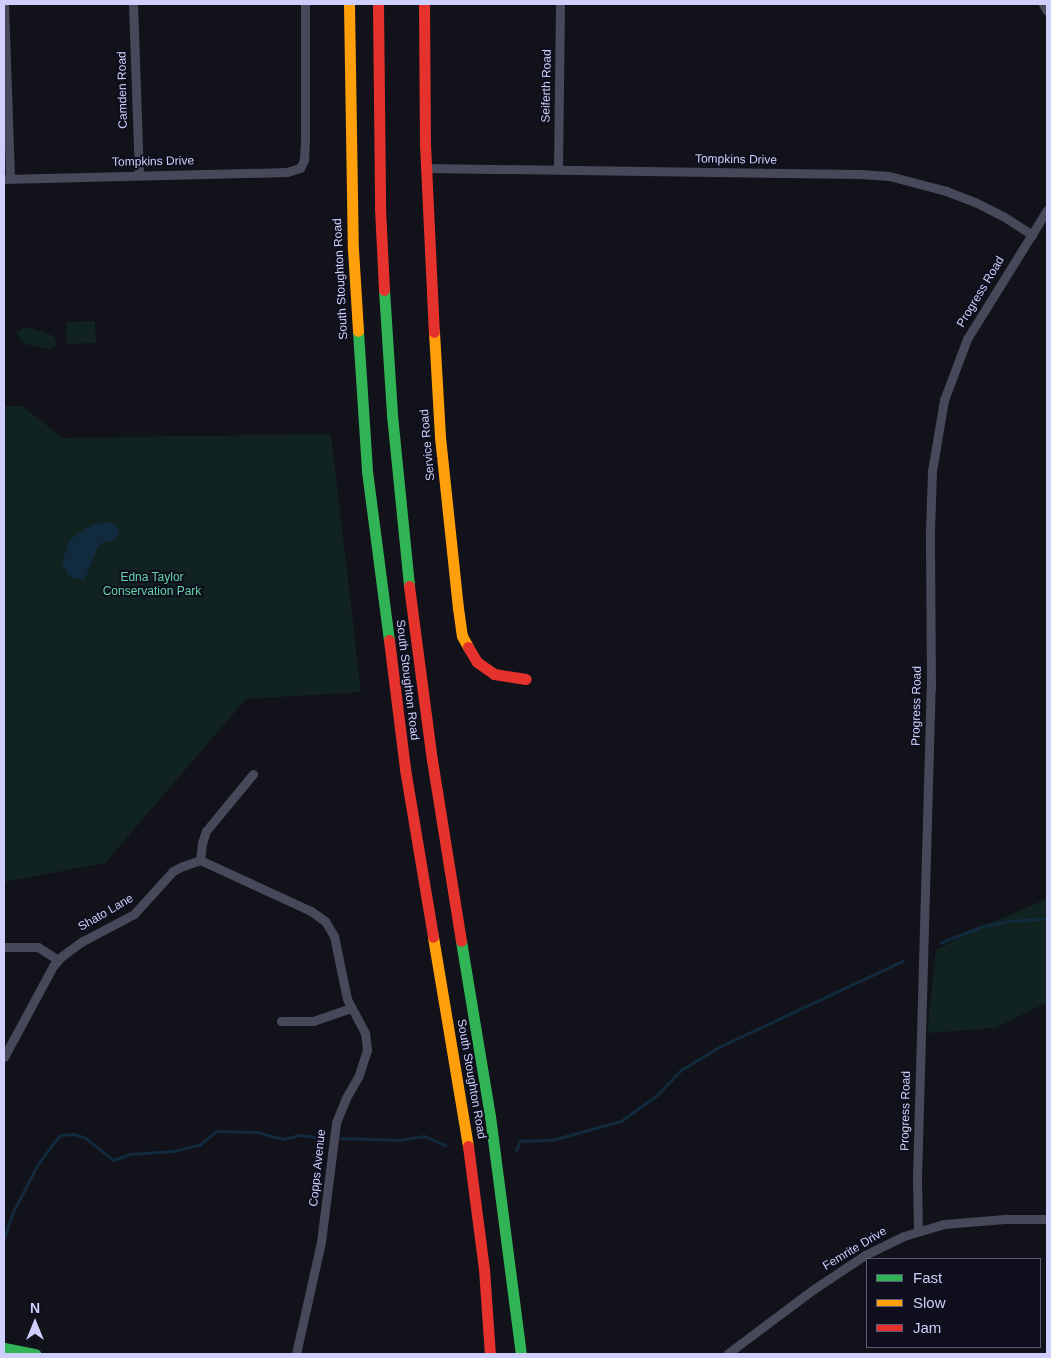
<!DOCTYPE html>
<style>
body{margin:0}
#map{position:relative;width:1051px;height:1358px;overflow:hidden;background:#12121a;font-family:Arial,sans-serif}
div>[style]{position:absolute}
.green>*{inset:0;background:#112321}
.water>*{inset:0;background:#122a3d}
.stream>*{height:2.5px;margin:-1.25px;padding:0 1.25px;transform-origin:1.25px;border-radius:1.25px;background:#122a3d}
.street>*{height:9px;margin:-4.5px;padding:0 4.5px;transform-origin:4.5px;border-radius:4.5px;background:#474859}
.fast>*{height:11px;margin:-5.5px;padding:0 5.5px;transform-origin:5.5px;border-radius:5.5px;background:#30b455}
.slow>*{height:11px;margin:-5.5px;padding:0 5.5px;transform-origin:5.5px;border-radius:5.5px;background:#ff9f0a}
.jam>*{height:11px;margin:-5.5px;padding:0 5.5px;transform-origin:5.5px;border-radius:5.5px;background:#e5322d}
span{translate:-50% -50%;white-space:nowrap;text-align:center;line-height:1.15;-webkit-text-stroke:4px #0e0e1d;paint-order:stroke}
.street-label{font-size:12px;color:#cecffa}
.park-label{font-size:12px;color:#62d2a6}
.frame{position:absolute;inset:0;border:5px solid #cecffa;pointer-events:none}
.legend{position:absolute;left:866px;top:1258px;width:175px;height:90px;box-sizing:border-box;background:#0e0e1d;border:1px solid #5b5b75;margin:0;padding:6px 9px;list-style:none;font-size:15px;color:#cecffa}
.legend li{display:flex;align-items:center;gap:10px;height:25px}
.legend b{width:25px;border:1px solid #5b5b75}
.north{position:absolute;left:10px;top:1298px;width:50px;height:50px;-webkit-text-stroke:4px #0e0e1d;paint-order:stroke;rotate:0deg;font-size:14px;font-weight:700;line-height:20px;text-align:center;color:#cecffa}
.north::after{content:'';display:block;margin:auto;width:18px;height:22px;background:#cecffa;clip-path:polygon(50% 0,100% 100%,50% 72%,0 100%)}
</style>
<div id="map">
<div class="green">
<i style="clip-path:polygon(95px 321px,96px 343px,67px 344px,66px 322px)"></i>
<i style="clip-path:polygon(23px 328px,30px 328px,54px 336px,57px 345px,51px 349px,24px 344px,16px 333px)"></i>
<i style="clip-path:polygon(4px 406px,22px 406px,63px 438px,331px 434px,361px 692px,246px 699px,105px 863px,4px 882px)"></i>
<i style="clip-path:polygon(1047px 899px,1046px 1003px,995px 1028px,927px 1033px,936px 950px,983px 926px)"></i>
</div>
<div class="water">
<i style="clip-path:polygon(109px 522px,118px 526px,119px 533px,113px 540px,99px 544px,84px 581px,69px 576px,62px 563px,70px 539px,94px 524px)"></i>
</div>
<div class="stream">
<i style="left:940px;top:943px;width:46px;rotate:-21.6deg"></i>
<i style="left:983px;top:926px;width:25px;rotate:-11deg"></i>
<i style="left:1008px;top:921px;width:39px;rotate:-4deg"></i>
<i style="left:341px;top:1138px;width:58px;rotate:2deg"></i>
<i style="left:399px;top:1140px;width:25px;rotate:-9deg"></i>
<i style="left:424px;top:1136px;width:23px;rotate:23deg"></i>
<i style="left:516px;top:1150px;width:10px;rotate:-66deg"></i>
<i style="left:520px;top:1141px;width:32px;rotate:-2deg"></i>
<i style="left:552px;top:1140px;width:72px;rotate:-15.4deg"></i>
<i style="left:621px;top:1121px;width:44px;rotate:-35.8deg"></i>
<i style="left:657px;top:1095px;width:35px;rotate:-46deg"></i>
<i style="left:681px;top:1070px;width:44px;rotate:-31.2deg"></i>
<i style="left:719px;top:1047px;width:203px;rotate:-25.1deg"></i>
<i style="left:4px;top:1238px;width:28px;rotate:-71deg"></i>
<i style="left:13px;top:1212px;width:54px;rotate:-62.5deg"></i>
<i style="left:38px;top:1164px;width:36px;rotate:-53deg"></i>
<i style="left:60px;top:1135px;width:14px;rotate:-4deg"></i>
<i style="left:74px;top:1134px;width:13px;rotate:18deg"></i>
<i style="left:86px;top:1138px;width:35px;rotate:39deg"></i>
<i style="left:113px;top:1160px;width:18px;rotate:-19deg"></i>
<i style="left:130px;top:1154px;width:43px;rotate:-4deg"></i>
<i style="left:173px;top:1151px;width:28px;rotate:-13deg"></i>
<i style="left:200px;top:1145px;width:21px;rotate:-41deg"></i>
<i style="left:216px;top:1131px;width:41px;rotate:1.4deg"></i>
<i style="left:257px;top:1132px;width:27px;rotate:15deg"></i>
<i style="left:283px;top:1139px;width:17px;rotate:-13deg"></i>
<i style="left:300px;top:1135px;width:17px;rotate:7deg"></i>
</div>
<div class="street">
<i style="left:4px;top:4px;width:174px;rotate:88deg"></i>
<i style="left:133px;top:4px;width:171px;rotate:88deg"></i>
<i style="left:1043px;top:4px;width:8px;rotate:60deg"></i>
<i style="left:427px;top:168px;width:433px;rotate:0.8deg"></i>
<i style="left:860px;top:174px;width:29px;rotate:4deg"></i>
<i style="left:889px;top:176px;width:59px;rotate:14.7deg"></i>
<i style="left:946px;top:191px;width:31px;rotate:21deg"></i>
<i style="left:975px;top:202px;width:31px;rotate:27deg"></i>
<i style="left:1003px;top:216px;width:35px;rotate:33deg"></i>
<i style="left:558px;top:169px;width:165px;rotate:-89.3deg"></i>
<i style="left:4px;top:179px;width:283px;rotate:-1.4deg"></i>
<i style="left:287px;top:172px;width:14px;rotate:-17deg"></i>
<i style="left:300px;top:168px;width:9px;rotate:-63deg"></i>
<i style="left:304px;top:160px;width:18px;rotate:-87deg"></i>
<i style="left:305px;top:142px;width:138px;rotate:-90deg"></i>
<i style="left:200px;top:860px;width:17px;rotate:-83deg"></i>
<i style="left:202px;top:843px;width:13px;rotate:-72deg"></i>
<i style="left:206px;top:831px;width:74px;rotate:-50.5deg"></i>
<i style="left:4px;top:947px;width:34px"></i>
<i style="left:38px;top:947px;width:24px;rotate:33deg"></i>
<i style="left:281px;top:1021px;width:32px"></i>
<i style="left:313px;top:1021px;width:40px;rotate:-18.9deg"></i>
<i style="left:4px;top:1057px;width:103px;rotate:-61.7deg"></i>
<i style="left:53px;top:966px;width:13px;rotate:-48deg"></i>
<i style="left:62px;top:956px;width:26px;rotate:-36deg"></i>
<i style="left:83px;top:941px;width:58px;rotate:-27.9deg"></i>
<i style="left:134px;top:914px;width:58px;rotate:-47.8deg"></i>
<i style="left:173px;top:871px;width:11px;rotate:-27deg"></i>
<i style="left:183px;top:866px;width:18px;rotate:-19deg"></i>
<i style="left:200px;top:860px;width:122px;rotate:24.7deg"></i>
<i style="left:311px;top:911px;width:17px;rotate:36deg"></i>
<i style="left:325px;top:921px;width:17px;rotate:59deg"></i>
<i style="left:334px;top:936px;width:64px;rotate:78.3deg"></i>
<i style="left:347px;top:999px;width:38px;rotate:62deg"></i>
<i style="left:365px;top:1033px;width:17px;rotate:83deg"></i>
<i style="left:367px;top:1050px;width:28px;rotate:108deg"></i>
<i style="left:358px;top:1077px;width:24px;rotate:120deg"></i>
<i style="left:346px;top:1098px;width:27px;rotate:112deg"></i>
<i style="left:336px;top:1123px;width:120px;rotate:97.2deg"></i>
<i style="left:321px;top:1242px;width:115px;rotate:102.6deg"></i>
<i style="left:918px;top:1231px;width:53px;rotate:-91.1deg"></i>
<i style="left:917px;top:1178px;width:490px;rotate:-88.4deg"></i>
<i style="left:931px;top:688px;width:157px;rotate:-90.4deg"></i>
<i style="left:930px;top:531px;width:60px;rotate:-88.1deg"></i>
<i style="left:932px;top:471px;width:72px;rotate:-80.4deg"></i>
<i style="left:944px;top:400px;width:65px;rotate:-69.3deg"></i>
<i style="left:967px;top:339px;width:152px;rotate:-58.2deg"></i>
<i style="left:727px;top:1354px;width:109px;rotate:-36.8deg"></i>
<i style="left:814px;top:1289px;width:61px;rotate:-33.7deg"></i>
<i style="left:865px;top:1255px;width:43px;rotate:-26deg"></i>
<i style="left:904px;top:1236px;width:42px;rotate:-16.7deg"></i>
<i style="left:944px;top:1224px;width:61px;rotate:-4.7deg"></i>
<i style="left:1005px;top:1219px;width:42px"></i>
</div>
<div class="fast">
<i style="left:384px;top:290px;width:125px;rotate:86.3deg"></i>
<i style="left:392px;top:415px;width:172px;rotate:84.3deg"></i>
<i style="left:358px;top:331px;width:140px;rotate:86.3deg"></i>
<i style="left:367px;top:471px;width:170px;rotate:82.6deg"></i>
<i style="left:461px;top:941px;width:177px;rotate:80.6deg"></i>
<i style="left:490px;top:1116px;width:240px;rotate:82.6deg"></i>
<i style="left:4px;top:1348px;width:32px;rotate:11deg"></i>
</div>
<div class="slow">
<i style="left:349px;top:4px;width:245px;rotate:89.1deg"></i>
<i style="left:353px;top:249px;width:82px;rotate:86.5deg"></i>
<i style="left:434px;top:332px;width:105px;rotate:86.7deg"></i>
<i style="left:440px;top:437px;width:172px;rotate:84deg"></i>
<i style="left:458px;top:608px;width:28px;rotate:82deg"></i>
<i style="left:462px;top:636px;width:13px;rotate:61deg"></i>
<i style="left:433px;top:937px;width:212px;rotate:80.5deg"></i>
</div>
<div class="jam">
<i style="left:378px;top:4px;width:204px;rotate:89.4deg"></i>
<i style="left:380px;top:208px;width:82px;rotate:87.2deg"></i>
<i style="left:424px;top:4px;width:140px;rotate:89.6deg"></i>
<i style="left:425px;top:144px;width:188px;rotate:87.3deg"></i>
<i style="left:409px;top:586px;width:176px;rotate:82.5deg"></i>
<i style="left:432px;top:760px;width:183px;rotate:80.9deg"></i>
<i style="left:389px;top:640px;width:130px;rotate:82.9deg"></i>
<i style="left:405px;top:769px;width:170px;rotate:80.5deg"></i>
<i style="left:468px;top:647px;width:17px;rotate:59deg"></i>
<i style="left:477px;top:662px;width:21px;rotate:35deg"></i>
<i style="left:494px;top:674px;width:32px;rotate:9deg"></i>
<i style="left:468px;top:1146px;width:124px;rotate:82.6deg"></i>
<i style="left:484px;top:1269px;width:85px;rotate:86deg"></i>
</div>
<div class="street-label">
<span style="left:547px;top:86px;rotate:-89deg">Seiferth Road</span>
<span style="left:123px;top:90px;rotate:-91deg">Camden Road</span>
<span style="left:736px;top:160px;rotate:1deg">Tompkins Drive</span>
<span style="left:153px;top:162px;rotate:-1deg">Tompkins Drive</span>
<span style="left:341px;top:279px;rotate:-93deg">South Stoughton Road</span>
<span style="left:981px;top:292px;rotate:-59deg">Progress Road</span>
<span style="left:428px;top:445px;rotate:-95deg">Service Road</span>
<span style="left:407px;top:680px;rotate:83deg">South Stoughton Road</span>
<span style="left:917px;top:706px;rotate:-89deg">Progress Road</span>
<span style="left:106px;top:913px;rotate:-30deg">Shato Lane</span>
<span style="left:471px;top:1079px;rotate:80deg">South Stoughton Road</span>
<span style="left:906px;top:1111px;rotate:-89deg">Progress Road</span>
<span style="left:318px;top:1168px;rotate:-84deg">Copps Avenue</span>
<span style="left:855px;top:1249px;rotate:-31deg">Femrite Drive</span>
</div>
<div class="park-label">
<span style="left:152px;top:585px">Edna Taylor<br>Conservation Park</span>
</div>
<div class="frame"></div>
<ul class="legend">
<li><b style="height:6px;background:#30b455"></b>Fast</li>
<li><b style="height:6px;background:#ff9f0a"></b>Slow</li>
<li><b style="height:6px;background:#e5322d"></b>Jam</li>
</ul>
<div class="north">N</div>
</div>
